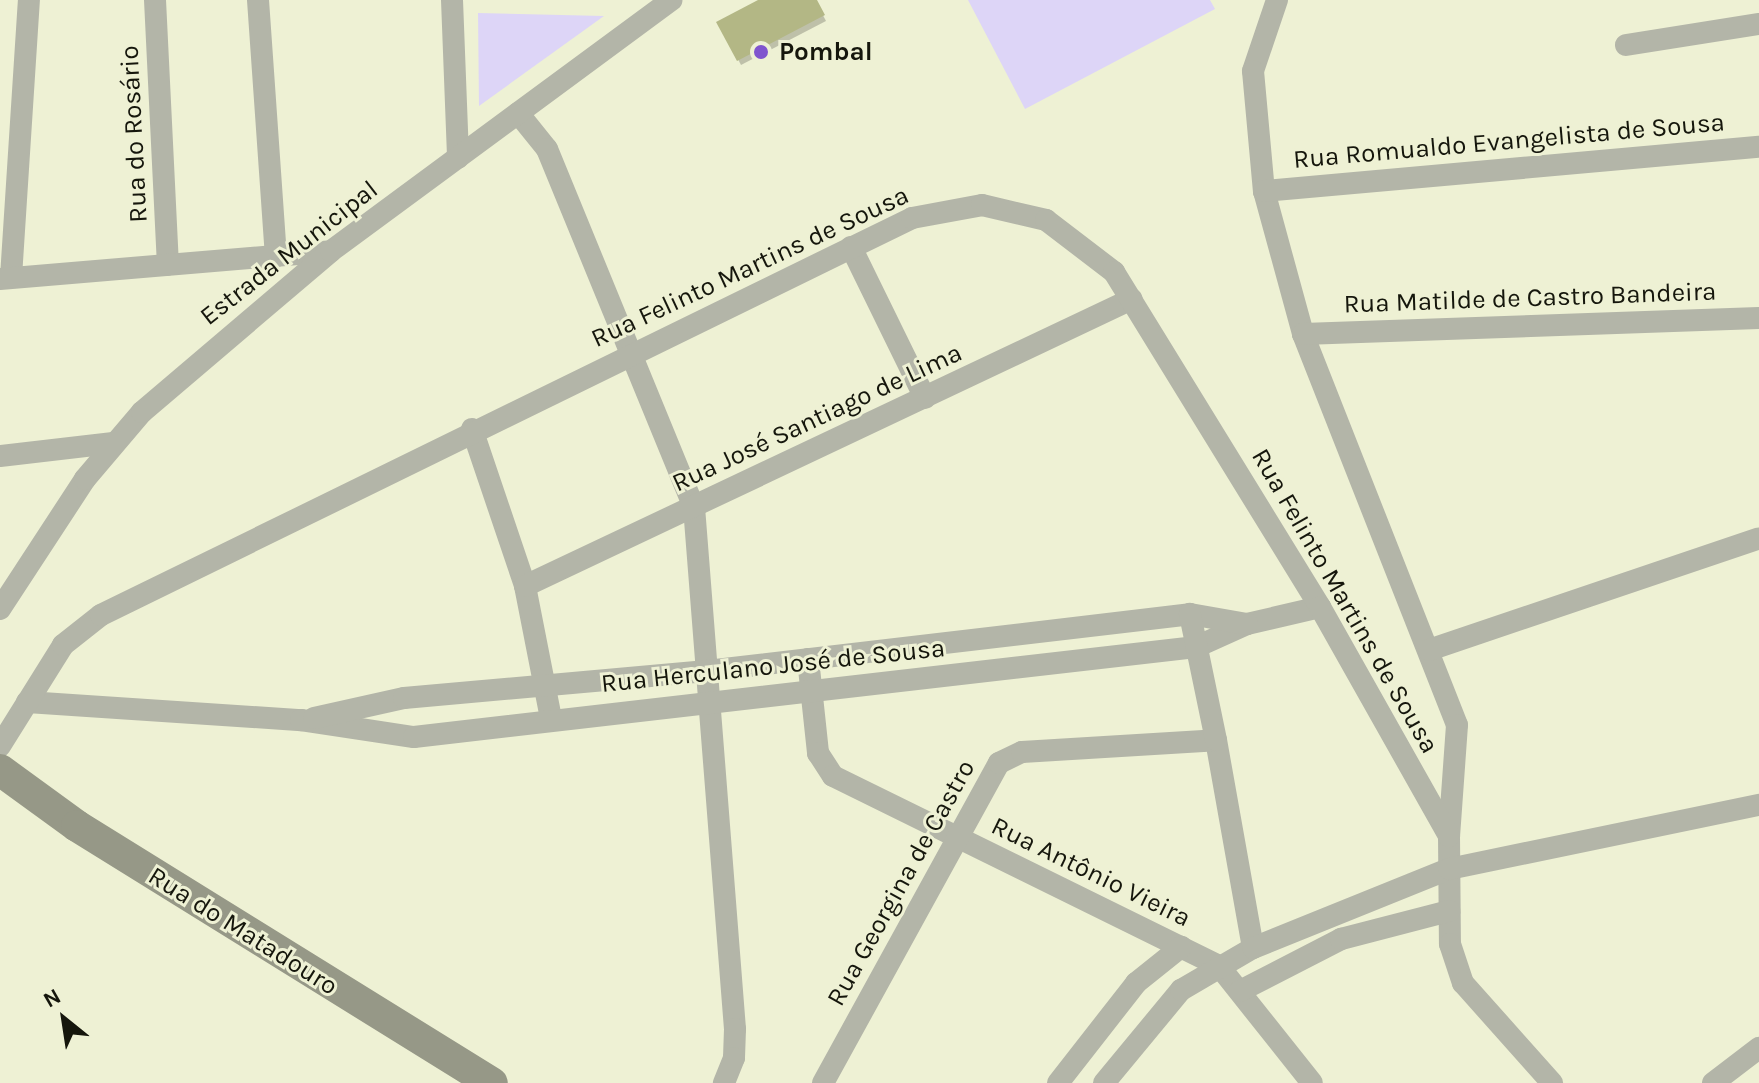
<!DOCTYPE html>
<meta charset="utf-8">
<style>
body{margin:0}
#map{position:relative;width:1759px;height:1083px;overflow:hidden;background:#eef1d4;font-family:Karla,sans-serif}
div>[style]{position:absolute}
.green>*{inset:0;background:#ddd5f7}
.shadow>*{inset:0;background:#0003}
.building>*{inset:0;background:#b3b785}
.minor>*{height:22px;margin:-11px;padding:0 11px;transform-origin:11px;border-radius:11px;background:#b3b5a8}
.secondary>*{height:32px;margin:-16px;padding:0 16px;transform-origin:16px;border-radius:16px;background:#969887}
.dots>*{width:22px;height:22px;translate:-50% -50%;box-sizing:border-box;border:4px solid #eef1d4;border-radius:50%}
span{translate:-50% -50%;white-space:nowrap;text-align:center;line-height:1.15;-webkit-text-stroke:6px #eef1d4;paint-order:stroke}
.poi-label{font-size:26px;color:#15160c;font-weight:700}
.left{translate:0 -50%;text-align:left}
.street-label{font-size:26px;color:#15160c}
.north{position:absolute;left:24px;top:979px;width:80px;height:80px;-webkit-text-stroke:6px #eef1d4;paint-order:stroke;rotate:330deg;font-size:22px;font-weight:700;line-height:32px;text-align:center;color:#15160c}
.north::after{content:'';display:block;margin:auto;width:28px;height:36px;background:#15160c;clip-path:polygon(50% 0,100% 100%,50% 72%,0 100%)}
</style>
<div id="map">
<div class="green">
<i style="clip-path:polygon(968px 0,1210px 0,1215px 9px,1025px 109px)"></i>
<i style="clip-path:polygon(478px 13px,604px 16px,479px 106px)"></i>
</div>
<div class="shadow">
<i style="clip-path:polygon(762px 0,815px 0,826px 21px,741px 65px,719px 23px)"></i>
</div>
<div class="building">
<i style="clip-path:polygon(758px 0,817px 0,825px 15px,737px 61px,716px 22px)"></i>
</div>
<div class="minor">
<i style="left:155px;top:0;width:265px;rotate:87.2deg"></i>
<i style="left:258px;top:0;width:257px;rotate:86deg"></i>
<i style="left:452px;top:0;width:158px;rotate:87.8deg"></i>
<i style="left:1277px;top:0;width:75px;rotate:108.7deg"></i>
<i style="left:1253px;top:71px;width:121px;rotate:84.8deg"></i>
<i style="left:1264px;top:191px;width:148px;rotate:74.7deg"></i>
<i style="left:1303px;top:334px;width:420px;rotate:68.5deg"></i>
<i style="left:1457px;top:725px;width:111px;rotate:94.1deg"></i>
<i style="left:1449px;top:836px;width:108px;rotate:89.5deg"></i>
<i style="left:1450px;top:944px;width:41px;rotate:71.6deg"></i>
<i style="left:1463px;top:983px;width:134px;rotate:48.3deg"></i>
<i style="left:1626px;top:45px;width:135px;rotate:-9deg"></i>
<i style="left:518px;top:113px;width:46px;rotate:51.1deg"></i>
<i style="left:547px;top:149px;width:387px;rotate:67.7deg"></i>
<i style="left:694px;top:507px;width:524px;rotate:85.51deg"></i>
<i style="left:735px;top:1029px;width:29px;rotate:92deg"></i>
<i style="left:734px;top:1058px;width:27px;rotate:112deg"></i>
<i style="left:1264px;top:191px;width:497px;rotate:-5.1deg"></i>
<i style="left:851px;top:247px;width:168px;rotate:63.9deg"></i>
<i style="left:11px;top:277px;width:278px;rotate:-86.3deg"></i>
<i style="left:0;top:279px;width:332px;rotate:-4.8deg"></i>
<i style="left:1303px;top:334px;width:456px;rotate:-2deg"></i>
<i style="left:472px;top:429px;width:166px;rotate:71.3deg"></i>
<i style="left:525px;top:586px;width:135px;rotate:78.9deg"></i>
<i style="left:0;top:456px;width:114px;rotate:-6.6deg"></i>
<i style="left:525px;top:586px;width:671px;rotate:-25.31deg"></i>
<i style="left:0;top:609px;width:155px;rotate:-56.8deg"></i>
<i style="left:85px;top:479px;width:88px;rotate:-49.6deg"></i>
<i style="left:142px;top:412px;width:248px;rotate:-40.4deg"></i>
<i style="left:331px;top:251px;width:423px;rotate:-36.4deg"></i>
<i style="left:1429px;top:650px;width:348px;rotate:-18.7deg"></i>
<i style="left:808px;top:659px;width:95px;rotate:83.9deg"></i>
<i style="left:818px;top:753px;width:27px;rotate:57deg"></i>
<i style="left:833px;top:776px;width:430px;rotate:26.2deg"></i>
<i style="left:1219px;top:966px;width:149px;rotate:51.5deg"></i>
<i style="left:27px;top:702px;width:275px;rotate:3.8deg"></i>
<i style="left:301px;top:720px;width:114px;rotate:8.6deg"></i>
<i style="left:414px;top:737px;width:787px;rotate:-6.57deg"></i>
<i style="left:1196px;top:647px;width:56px;rotate:-24.3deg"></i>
<i style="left:1247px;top:624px;width:75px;rotate:-13.1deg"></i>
<i style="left:314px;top:718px;width:92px;rotate:-12.5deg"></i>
<i style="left:404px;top:698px;width:304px;rotate:-5.1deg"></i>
<i style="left:707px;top:671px;width:486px;rotate:-6.7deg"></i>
<i style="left:1190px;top:614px;width:58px;rotate:10deg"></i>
<i style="left:1216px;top:740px;width:211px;rotate:79.9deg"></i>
<i style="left:0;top:746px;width:119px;rotate:-58deg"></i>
<i style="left:63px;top:645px;width:48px;rotate:-38.3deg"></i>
<i style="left:101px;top:615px;width:903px;rotate:-26.08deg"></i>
<i style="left:912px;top:218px;width:71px;rotate:-10.5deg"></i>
<i style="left:982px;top:205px;width:66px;rotate:13.2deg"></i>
<i style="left:1046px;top:220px;width:86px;rotate:37.4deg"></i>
<i style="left:1114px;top:272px;width:393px;rotate:58.4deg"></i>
<i style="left:1320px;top:607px;width:263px;rotate:60.6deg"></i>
<i style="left:1240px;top:991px;width:114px;rotate:-27.2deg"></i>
<i style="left:1341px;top:939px;width:112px;rotate:-14.5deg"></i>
<i style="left:823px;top:1083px;width:365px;rotate:-61.2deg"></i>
<i style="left:999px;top:763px;width:25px;rotate:-26deg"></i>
<i style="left:1022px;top:752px;width:194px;rotate:-3.5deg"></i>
<i style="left:1216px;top:740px;width:129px;rotate:-101.7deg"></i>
<i style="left:1058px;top:1083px;width:127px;rotate:-52deg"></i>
<i style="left:1136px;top:983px;width:58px;rotate:-38.7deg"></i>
<i style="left:1104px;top:1083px;width:121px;rotate:-50.4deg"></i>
<i style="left:1181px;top:990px;width:83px;rotate:-30.3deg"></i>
<i style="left:1253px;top:948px;width:211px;rotate:-22deg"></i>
<i style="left:1449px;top:869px;width:317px;rotate:-11.7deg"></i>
<i style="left:1713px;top:1083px;width:58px;rotate:-37.3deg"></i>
</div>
<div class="secondary">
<i style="left:0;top:770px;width:95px;rotate:36deg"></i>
<i style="left:77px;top:826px;width:488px;rotate:31.8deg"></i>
</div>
<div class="dots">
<i style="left:761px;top:52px;background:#8055ce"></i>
</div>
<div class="poi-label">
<span class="left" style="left:779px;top:52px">Pombal</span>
</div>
<div class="street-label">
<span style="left:134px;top:134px;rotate:-93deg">Rua do Rosário</span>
<span style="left:1509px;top:141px;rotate:-5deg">Rua Romualdo Evangelista de Sousa</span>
<span style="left:289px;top:253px;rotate:-38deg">Estrada Municipal</span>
<span style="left:750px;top:267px;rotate:-25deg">Rua Felinto Martins de Sousa</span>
<span style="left:1530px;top:298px;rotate:-2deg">Rua Matilde de Castro Bandeira</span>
<span style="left:817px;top:418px;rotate:-25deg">Rua José Santiago de Lima</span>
<span style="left:1345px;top:601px;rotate:60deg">Rua Felinto Martins de Sousa</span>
<span style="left:773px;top:666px;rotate:-6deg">Rua Herculano José de Sousa</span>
<span style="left:1091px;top:872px;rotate:26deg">Rua Antônio Vieira</span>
<span style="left:901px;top:883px;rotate:-61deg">Rua Georgina de Castro</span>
<span style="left:243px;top:931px;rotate:32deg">Rua do Matadouro</span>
</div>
<div class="north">N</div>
</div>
